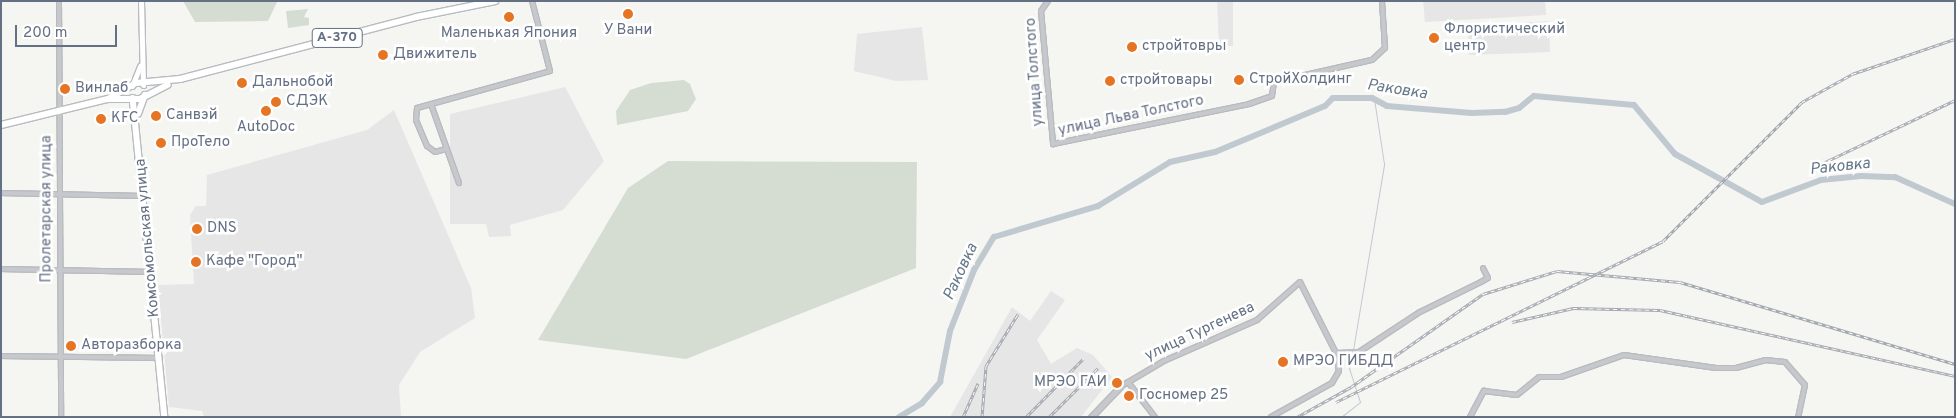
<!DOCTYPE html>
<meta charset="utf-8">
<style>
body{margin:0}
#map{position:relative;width:1956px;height:418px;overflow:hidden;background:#f5f6f2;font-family:Overpass,sans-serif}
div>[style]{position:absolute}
.built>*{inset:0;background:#e6e6e6}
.green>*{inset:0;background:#d5ddd3}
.stream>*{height:1px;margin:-0.5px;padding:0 0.5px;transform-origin:0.5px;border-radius:0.5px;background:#c1c9d0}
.river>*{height:6px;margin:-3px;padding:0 3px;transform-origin:3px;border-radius:3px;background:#c1c9d0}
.roads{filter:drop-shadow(1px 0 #b8bbc0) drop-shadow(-1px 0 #b8bbc0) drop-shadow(0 1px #b8bbc0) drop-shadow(0 -1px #b8bbc0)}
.minor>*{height:4px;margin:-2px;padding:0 2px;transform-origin:2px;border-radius:2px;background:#c6c8cc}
.tertiary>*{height:4.5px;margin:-2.25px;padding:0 2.25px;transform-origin:2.25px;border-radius:2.25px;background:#c6c8cc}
.secondary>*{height:5px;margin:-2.5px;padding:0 2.5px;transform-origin:2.5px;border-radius:2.5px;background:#fff}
.primary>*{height:5.5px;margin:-2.75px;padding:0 2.75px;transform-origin:2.75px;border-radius:2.75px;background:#fff}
.trunk>*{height:6px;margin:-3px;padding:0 3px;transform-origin:3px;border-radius:3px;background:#fff}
.rail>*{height:3px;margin-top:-1.5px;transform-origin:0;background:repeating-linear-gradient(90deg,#fff 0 4px,#a5a9b0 0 8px);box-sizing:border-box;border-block:1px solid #a5a9b0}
.dots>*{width:14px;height:14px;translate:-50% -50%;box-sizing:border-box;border:2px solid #fff;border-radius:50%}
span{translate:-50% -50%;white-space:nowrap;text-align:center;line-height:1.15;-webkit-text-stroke:5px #fff;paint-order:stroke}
.shield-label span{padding:1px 4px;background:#fff;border:1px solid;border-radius:4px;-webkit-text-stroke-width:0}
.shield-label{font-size:14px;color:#647084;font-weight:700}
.poi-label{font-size:15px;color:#647084}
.left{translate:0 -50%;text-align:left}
.right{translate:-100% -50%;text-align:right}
.street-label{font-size:15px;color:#647084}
.water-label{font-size:16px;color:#657887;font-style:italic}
.frame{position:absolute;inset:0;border:2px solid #647084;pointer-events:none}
.scale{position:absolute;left:15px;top:25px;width:102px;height:22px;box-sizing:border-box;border:2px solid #647084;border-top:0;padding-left:6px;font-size:15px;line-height:18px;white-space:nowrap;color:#647084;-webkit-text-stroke:4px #fff;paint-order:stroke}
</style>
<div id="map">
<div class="built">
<i style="clip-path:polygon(1217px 1px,1233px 1px,1233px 46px,1219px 46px)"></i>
<i style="clip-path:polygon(1423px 1px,1545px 1px,1546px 15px,1425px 22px)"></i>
<i style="clip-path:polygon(1549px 21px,1550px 52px,1469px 55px,1468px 26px)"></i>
<i style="clip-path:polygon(922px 27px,928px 80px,896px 81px,854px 71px,857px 34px)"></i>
<i style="clip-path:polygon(565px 87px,604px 161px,563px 210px,510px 225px,511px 236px,489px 237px,486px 224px,450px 224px,450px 114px)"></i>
<i style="clip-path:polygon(394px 110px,471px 288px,475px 318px,420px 352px,399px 385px,401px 417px,204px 417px,202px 411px,169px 407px,158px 285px,194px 284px,190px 215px,196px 206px,206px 206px,207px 175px,367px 130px)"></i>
<i style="clip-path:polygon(1051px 291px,1065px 300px,1037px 340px,1051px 364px,1077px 348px,1093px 355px,1112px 377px,1081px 417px,950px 417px,1012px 307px,1030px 321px)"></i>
</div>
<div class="green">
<i style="clip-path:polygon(183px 1px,277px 1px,277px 2px,268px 21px,195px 22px)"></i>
<i style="clip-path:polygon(308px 9px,304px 17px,309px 18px,309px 25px,288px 28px,286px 11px)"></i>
<i style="clip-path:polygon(684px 80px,690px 84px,696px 99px,688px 111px,617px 125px,616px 111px,630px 90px,651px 83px)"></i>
<i style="clip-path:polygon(668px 161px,917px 162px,916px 268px,686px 359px,538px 340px,628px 188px)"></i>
</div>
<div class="stream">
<i style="left:1353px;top:350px;width:189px;rotate:-80.5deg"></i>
<i style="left:1384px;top:164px;width:66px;rotate:-98.7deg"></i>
<i style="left:1341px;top:417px;width:24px;rotate:-38deg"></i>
<i style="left:1360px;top:402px;width:35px;rotate:-108deg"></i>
<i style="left:1349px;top:369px;width:15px;rotate:-79deg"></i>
</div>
<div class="river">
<i style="left:899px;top:417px;width:27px;rotate:-31deg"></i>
<i style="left:922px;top:403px;width:28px;rotate:-49deg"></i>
<i style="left:940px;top:382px;width:52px;rotate:-78.9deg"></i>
<i style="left:950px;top:331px;width:66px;rotate:-68.5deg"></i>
<i style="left:974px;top:270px;width:39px;rotate:-59deg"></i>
<i style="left:994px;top:237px;width:109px;rotate:-16.6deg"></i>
<i style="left:1098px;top:206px;width:84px;rotate:-31.4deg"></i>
<i style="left:1170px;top:162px;width:46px;rotate:-12.5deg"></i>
<i style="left:1215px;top:152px;width:119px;rotate:-22.7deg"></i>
<i style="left:1325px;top:106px;width:11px;rotate:-45deg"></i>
<i style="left:1333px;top:98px;width:39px"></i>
<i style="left:1372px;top:98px;width:17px;rotate:28deg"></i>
<i style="left:1387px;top:106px;width:85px;rotate:4.7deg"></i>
<i style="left:1472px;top:113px;width:33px;rotate:-2deg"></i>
<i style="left:1505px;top:112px;width:15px;rotate:-16deg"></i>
<i style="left:1519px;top:108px;width:19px;rotate:-39deg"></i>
<i style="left:1534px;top:96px;width:100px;rotate:5.1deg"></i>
<i style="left:1634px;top:105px;width:64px;rotate:50.1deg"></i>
<i style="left:1675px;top:154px;width:99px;rotate:28.9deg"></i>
<i style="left:1762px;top:202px;width:63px;rotate:-20.4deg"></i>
<i style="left:1821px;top:180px;width:40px;rotate:-5.7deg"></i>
<i style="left:1861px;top:176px;width:34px;rotate:2deg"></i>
<i style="left:1895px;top:177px;width:66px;rotate:24.2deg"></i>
</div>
<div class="roads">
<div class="minor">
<i style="left:59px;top:1px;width:416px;rotate:89.7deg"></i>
<i style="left:1048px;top:1px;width:12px;rotate:125deg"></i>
<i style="left:1041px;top:11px;width:134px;rotate:84.8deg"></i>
<i style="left:1053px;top:144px;width:200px;rotate:-11.5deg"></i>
<i style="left:1249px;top:104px;width:24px;rotate:-19deg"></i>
<i style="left:1272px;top:96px;width:14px;rotate:-82deg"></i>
<i style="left:1274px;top:82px;width:100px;rotate:-12.7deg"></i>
<i style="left:1372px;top:60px;width:18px;rotate:-43deg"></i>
<i style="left:1385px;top:48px;width:47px;rotate:-93.7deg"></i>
<i style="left:431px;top:104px;width:84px;rotate:70.5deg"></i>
<i style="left:446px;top:149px;width:11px;rotate:165deg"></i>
<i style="left:435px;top:152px;width:10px;rotate:-143deg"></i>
<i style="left:427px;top:146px;width:28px;rotate:-113deg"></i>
<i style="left:416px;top:120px;width:12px;rotate:-85deg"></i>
<i style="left:417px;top:108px;width:138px;rotate:-15.5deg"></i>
<i style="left:550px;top:71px;width:72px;rotate:-104.4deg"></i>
<i style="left:1px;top:193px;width:143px;rotate:1.2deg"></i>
<i style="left:1px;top:269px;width:150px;rotate:1.1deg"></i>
<i style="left:1336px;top:353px;width:23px;rotate:-2deg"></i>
<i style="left:1359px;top:352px;width:73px;rotate:-33.3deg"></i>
<i style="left:1420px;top:312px;width:68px;rotate:-26.2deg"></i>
<i style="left:1481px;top:282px;width:8px;rotate:-30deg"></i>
<i style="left:1488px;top:278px;width:11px;rotate:-117deg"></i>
<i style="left:1px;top:356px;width:159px;rotate:0.7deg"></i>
<i style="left:1128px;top:382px;width:44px;rotate:52.4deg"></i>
<i style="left:1120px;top:387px;width:51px;rotate:-30.6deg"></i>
<i style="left:1164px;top:361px;width:102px;rotate:-23.8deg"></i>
<i style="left:1257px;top:320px;width:57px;rotate:-41.5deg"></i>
<i style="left:1300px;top:282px;width:80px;rotate:63.1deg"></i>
<i style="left:1336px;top:353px;width:18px;rotate:81deg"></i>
<i style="left:1339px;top:371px;width:14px;rotate:120deg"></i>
<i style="left:1332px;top:383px;width:70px;rotate:150.9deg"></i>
<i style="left:1470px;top:417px;width:30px;rotate:-62deg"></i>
<i style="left:1484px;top:391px;width:33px;rotate:7deg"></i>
<i style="left:1517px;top:395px;width:28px;rotate:-39deg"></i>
<i style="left:1539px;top:377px;width:22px"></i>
<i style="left:1561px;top:377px;width:67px;rotate:-19.2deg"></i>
<i style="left:1624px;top:355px;width:93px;rotate:8deg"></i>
<i style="left:1716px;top:368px;width:20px"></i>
<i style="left:1736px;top:368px;width:30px;rotate:-15deg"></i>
<i style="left:1765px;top:360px;width:20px;rotate:6deg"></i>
<i style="left:1785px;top:362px;width:30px;rotate:49deg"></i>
<i style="left:1805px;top:385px;width:33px;rotate:102deg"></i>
</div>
<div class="tertiary">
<i style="left:1091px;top:417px;width:42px;rotate:-46deg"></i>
</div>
<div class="secondary">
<i style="left:141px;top:1px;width:84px;rotate:88.6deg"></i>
<i style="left:132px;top:86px;width:22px;rotate:-68deg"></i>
</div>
<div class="primary">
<i style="left:133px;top:98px;width:321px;rotate:84.3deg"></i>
<i style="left:138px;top:114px;width:20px;rotate:-70deg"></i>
</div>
<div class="trunk">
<i style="left:108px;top:99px;width:32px;rotate:-30deg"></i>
<i style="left:136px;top:83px;width:44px;rotate:-5.2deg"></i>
<i style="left:180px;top:79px;width:244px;rotate:-14.7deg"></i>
<i style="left:416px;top:17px;width:81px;rotate:-11.4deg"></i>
<i style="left:1px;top:125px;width:110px;rotate:-13.7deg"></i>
<i style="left:108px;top:99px;width:32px"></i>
<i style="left:140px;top:99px;width:31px;rotate:-27deg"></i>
</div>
</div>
<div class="rail">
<i style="left:1821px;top:164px;width:148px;rotate:-25.5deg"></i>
<i style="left:1512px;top:322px;width:63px;rotate:-12.9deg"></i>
<i style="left:1573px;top:308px;width:87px;rotate:1.3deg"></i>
<i style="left:1660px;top:310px;width:302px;rotate:12.6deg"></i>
<i style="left:1336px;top:402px;width:364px;rotate:-26.2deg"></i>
<i style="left:1663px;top:241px;width:197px;rotate:-45deg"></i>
<i style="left:1802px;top:102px;width:57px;rotate:-29.2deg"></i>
<i style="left:1852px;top:74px;width:109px;rotate:-18.8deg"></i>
<i style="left:963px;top:417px;width:37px;rotate:-66deg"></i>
<i style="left:982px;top:417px;width:51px;rotate:-85.5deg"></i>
<i style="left:986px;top:366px;width:61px;rotate:-58.4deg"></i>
<i style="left:1026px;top:417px;width:81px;rotate:-45.5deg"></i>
<i style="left:1049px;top:417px;width:69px;rotate:-45deg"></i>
<i style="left:1297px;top:417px;width:62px;rotate:-29.1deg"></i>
<i style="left:1351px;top:387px;width:161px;rotate:-35.2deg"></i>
<i style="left:1483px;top:294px;width:77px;rotate:-17.3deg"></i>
<i style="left:1557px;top:271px;width:123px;rotate:5.1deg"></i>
<i style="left:1680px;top:282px;width:287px;rotate:16.6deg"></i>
</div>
<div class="dots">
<i style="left:628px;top:14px;background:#e57523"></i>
<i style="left:509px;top:17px;background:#e57523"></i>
<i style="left:1434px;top:38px;background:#e57523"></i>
<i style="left:1132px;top:47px;background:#e57523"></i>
<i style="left:383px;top:55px;background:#e57523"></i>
<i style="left:1239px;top:80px;background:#e57523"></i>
<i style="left:1110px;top:81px;background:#e57523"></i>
<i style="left:242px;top:83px;background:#e57523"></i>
<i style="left:65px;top:89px;background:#e57523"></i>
<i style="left:276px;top:102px;background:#e57523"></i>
<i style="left:266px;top:111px;background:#e57523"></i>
<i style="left:156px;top:116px;background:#e57523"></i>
<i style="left:101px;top:119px;background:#e57523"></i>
<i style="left:161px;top:143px;background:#e57523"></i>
<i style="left:197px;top:229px;background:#e57523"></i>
<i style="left:196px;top:262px;background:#e57523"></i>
<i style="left:71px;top:346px;background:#e57523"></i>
<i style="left:1283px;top:362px;background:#e57523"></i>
<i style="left:1117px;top:383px;background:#e57523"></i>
<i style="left:1129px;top:396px;background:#e57523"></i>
</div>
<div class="shield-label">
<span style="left:337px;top:38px">А-370</span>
</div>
<div class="poi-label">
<span class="left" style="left:1444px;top:38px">Флористический<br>центр</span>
<span style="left:628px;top:31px">У Вани</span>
<span style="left:509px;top:34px">Маленькая Япония</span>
<span class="left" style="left:1142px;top:47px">стройтовры</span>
<span class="left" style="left:393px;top:55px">Движитель</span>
<span class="left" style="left:1249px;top:80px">СтройХолдинг</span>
<span class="left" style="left:1120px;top:81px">стройтовары</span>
<span class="left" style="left:252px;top:83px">Дальнобой</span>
<span class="left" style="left:75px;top:89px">Винлаб</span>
<span class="left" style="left:286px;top:102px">СДЭК</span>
<span class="left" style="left:166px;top:116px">Санвэй</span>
<span class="left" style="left:111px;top:119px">KFC</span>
<span style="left:266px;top:128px">AutoDoc</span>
<span class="left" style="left:171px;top:143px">ПроТело</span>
<span class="left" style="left:207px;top:229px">DNS</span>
<span class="left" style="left:206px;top:262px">Кафе "Город"</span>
<span class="left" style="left:81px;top:346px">Авторазборка</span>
<span class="left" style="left:1293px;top:362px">МРЭО ГИБДД</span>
<span class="right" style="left:1107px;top:383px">МРЭО ГАИ</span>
<span class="left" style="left:1139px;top:396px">Госномер 25</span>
</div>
<div class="street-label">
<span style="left:1035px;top:72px;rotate:-94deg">улица Толстого</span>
<span style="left:1131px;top:116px;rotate:-12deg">улица Льва Толстого</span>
<span style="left:47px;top:209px;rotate:-90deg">Пролетарская улица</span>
<span style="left:148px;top:238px;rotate:-95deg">Комсомольская улица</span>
<span style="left:1200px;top:332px;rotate:-25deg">улица Тургенева</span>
</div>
<div class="water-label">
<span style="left:1397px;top:90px;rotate:9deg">Раковка</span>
<span style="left:1840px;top:167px;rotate:-6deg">Раковка</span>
<span style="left:961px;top:272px;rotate:-65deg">Раковка</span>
</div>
<div class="frame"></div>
<div class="scale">200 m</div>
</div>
